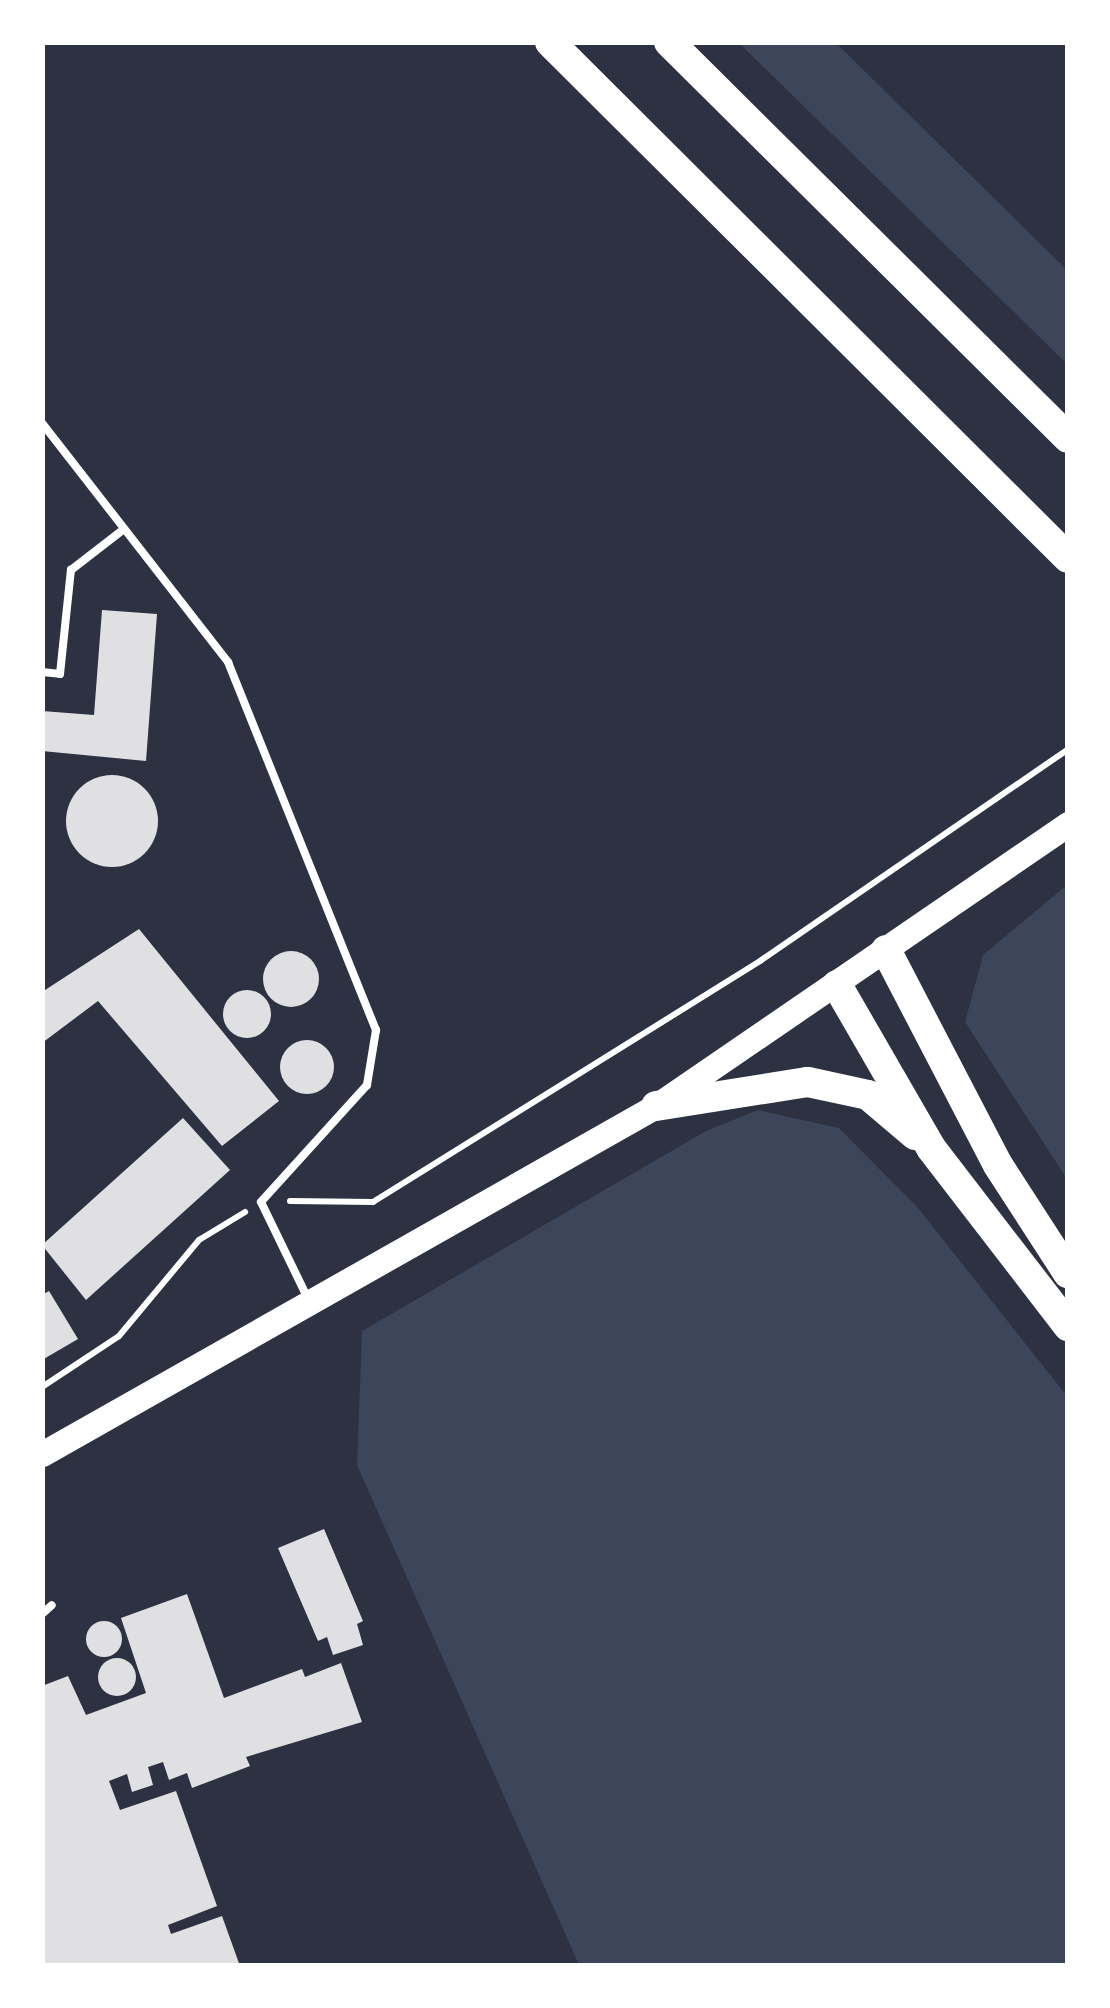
<!DOCTYPE html>
<style>
body{margin:0}
#map{position:relative;width:1110px;height:2008px;overflow:hidden;background:#2d3142;font-family:"Fira Sans",sans-serif}
div>[style]{position:absolute}
.green>*{inset:0;background:#3c4559}
.building>*{inset:0;background:#e0e0e3}
.round{border-radius:50%}
.path>*{height:6px;margin:-3px;padding:0 3px;transform-origin:3px;border-radius:3px;background:#fff}
.service>*{height:8px;margin:-4px;padding:0 4px;transform-origin:4px;border-radius:4px;background:#fff}
.primary>*{height:25px;margin:-12.5px;padding:0 12.5px;transform-origin:12.5px;border-radius:12.5px;background:#fff}
.motorway>*{height:30px;margin:-15px;padding:0 15px;transform-origin:15px;border-radius:15px;background:#fff}
span{translate:-50% -50%;white-space:nowrap;text-align:center;line-height:1.15;-webkit-text-stroke:9px #fff;paint-order:stroke}
.frame{position:absolute;inset:0;border:45px solid #fff;pointer-events:none}
</style>
<div id="map">
<div class="green">
<i style="clip-path:polygon(739px 43px,836px 43px,1067px 270px,1067px 364px)"></i>
<i style="clip-path:polygon(1067px 885px,1067px 1179px,965px 1022px,983px 955px)"></i>
<i style="clip-path:polygon(758px 1110px,839px 1128px,918px 1208px,1067px 1396px,1067px 1965px,579px 1965px,357px 1465px,362px 1331px,706px 1131px)"></i>
</div>
<div class="building">
<i style="clip-path:polygon(102px 610px,157px 614px,146px 761px,42px 751px,42px 711px,94px 715px)"></i>
<i class="round" style="left:66px;top:775px;width:92px;height:92px"></i>
<i style="clip-path:polygon(139px 929px,279px 1101px,222px 1146px,98px 1001px,42px 1043px,42px 992px)"></i>
<i class="round" style="left:263px;top:951px;width:56px;height:56px"></i>
<i class="round" style="left:223px;top:990px;width:48px;height:48px"></i>
<i class="round" style="left:280px;top:1040px;width:54px;height:54px"></i>
<i style="clip-path:polygon(183px 1118px,230px 1170px,86px 1300px,42px 1245px)"></i>
<i style="clip-path:polygon(49px 1291px,78px 1339px,42px 1360px,42px 1295px)"></i>
<i style="clip-path:polygon(324px 1529px,363px 1621px,357px 1624px,363px 1645px,333px 1655px,327px 1637px,318px 1641px,278px 1548px)"></i>
<i style="clip-path:polygon(187px 1594px,224px 1698px,302px 1669px,305px 1677px,341px 1663px,362px 1722px,246px 1757px,250px 1766px,192px 1788px,187px 1773px,169px 1780px,163px 1762px,148px 1767px,153px 1785px,132px 1792px,127px 1774px,109px 1781px,120px 1810px,176px 1791px,217px 1906px,168px 1925px,171px 1934px,222px 1916px,240px 1966px,42px 1966px,42px 1686px,68px 1676px,86px 1715px,146px 1693px,121px 1618px)"></i>
<i class="round" style="left:86px;top:1621px;width:36px;height:36px"></i>
<i class="round" style="left:98px;top:1658px;width:38px;height:38px"></i>
</div>
<div class="path">
<i style="left:290px;top:1201px;width:83px;rotate:0.7deg"></i>
<i style="left:373px;top:1202px;width:456px;rotate:-31.9deg"></i>
<i style="left:760px;top:961px;width:374px;rotate:-34.5deg"></i>
<i style="left:42px;top:1387px;width:92px;rotate:-33.5deg"></i>
<i style="left:119px;top:1336px;width:125px;rotate:-50.2deg"></i>
<i style="left:199px;top:1240px;width:54px;rotate:-31.3deg"></i>
</div>
<div class="service">
<i style="left:42px;top:423px;width:303px;rotate:52.1deg"></i>
<i style="left:228px;top:662px;width:397px;rotate:68.1deg"></i>
<i style="left:376px;top:1030px;width:56px;rotate:99.3deg"></i>
<i style="left:367px;top:1085px;width:158px;rotate:132.2deg"></i>
<i style="left:261px;top:1202px;width:108px;rotate:64.1deg"></i>
<i style="left:42px;top:672px;width:18px;rotate:6deg"></i>
<i style="left:60px;top:674px;width:105px;rotate:-84deg"></i>
<i style="left:71px;top:570px;width:67px;rotate:-37.7deg"></i>
<i style="left:42px;top:1614px;width:13px;rotate:-42deg"></i>
</div>
<div class="primary">
<i style="left:42px;top:1454px;width:706px;rotate:-29.54deg"></i>
<i style="left:656px;top:1106px;width:499px;rotate:-34.4deg"></i>
</div>
<div class="motorway">
<i style="left:550px;top:42px;width:731px;rotate:44.89deg"></i>
<i style="left:669px;top:42px;width:562px;rotate:44.78deg"></i>
<i style="left:886px;top:950px;width:242px;rotate:62.5deg"></i>
<i style="left:998px;top:1165px;width:129px;rotate:57.1deg"></i>
<i style="left:837px;top:985px;width:188px;rotate:60deg"></i>
<i style="left:931px;top:1148px;width:225px;rotate:52.4deg"></i>
<i style="left:656px;top:1106px;width:154px;rotate:-9deg"></i>
<i style="left:808px;top:1082px;width:61px;rotate:12.2deg"></i>
<i style="left:868px;top:1095px;width:62px;rotate:40.4deg"></i>
</div>
<div class="frame"></div>
</div>
